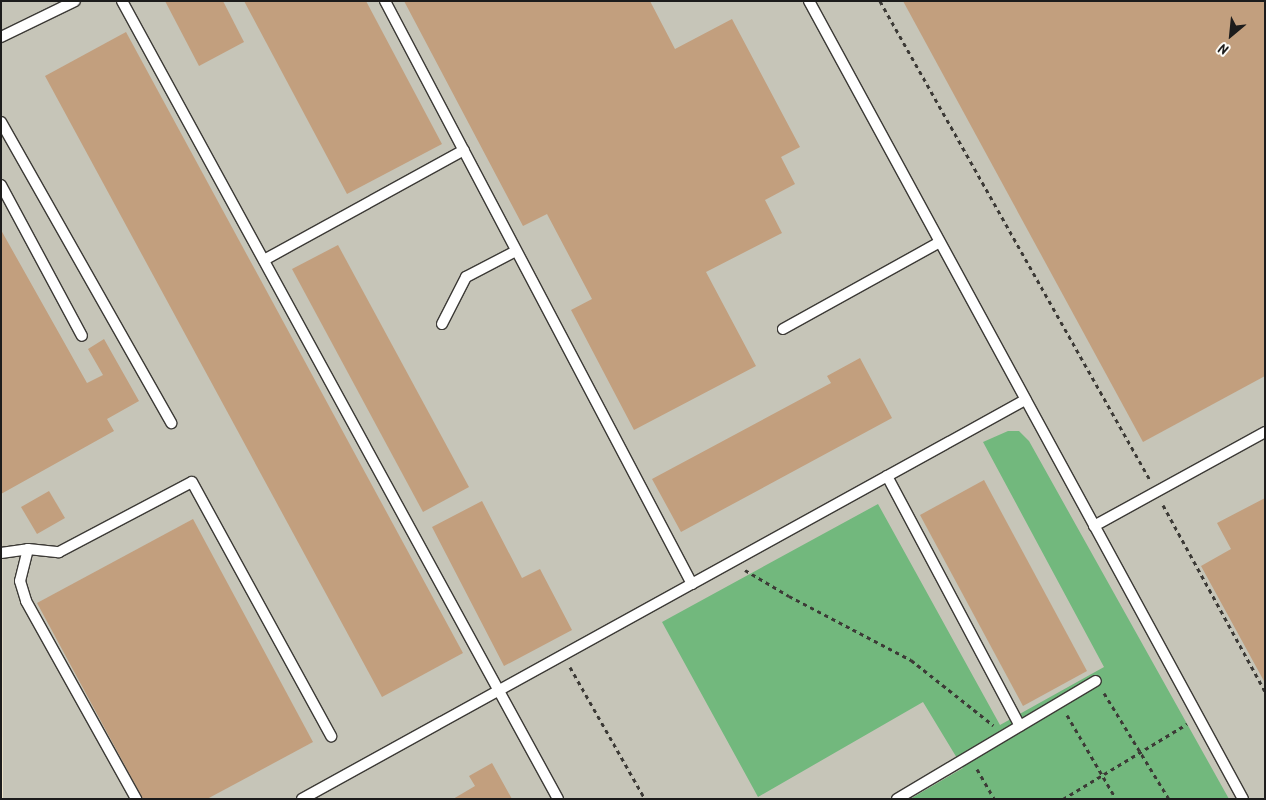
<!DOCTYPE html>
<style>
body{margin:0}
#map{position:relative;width:1266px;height:800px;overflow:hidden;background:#f1e6cb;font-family:Kalam,sans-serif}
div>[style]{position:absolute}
.industrial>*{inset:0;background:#c6c5b8}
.forest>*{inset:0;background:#72b87d}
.building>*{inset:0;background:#c29f7e}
.path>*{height:3px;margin-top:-1.5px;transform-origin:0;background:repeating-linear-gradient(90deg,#3c3a36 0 4px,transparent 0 8px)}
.roads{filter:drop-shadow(1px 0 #3c3a36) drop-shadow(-1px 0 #3c3a36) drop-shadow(0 1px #3c3a36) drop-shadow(0 -1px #3c3a36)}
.lane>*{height:10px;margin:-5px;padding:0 5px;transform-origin:5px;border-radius:5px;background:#fff}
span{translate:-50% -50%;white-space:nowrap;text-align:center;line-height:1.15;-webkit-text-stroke:5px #fdfcf7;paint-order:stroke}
.frame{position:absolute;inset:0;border:2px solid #1c1c1c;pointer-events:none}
.north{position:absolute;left:1206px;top:10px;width:50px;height:50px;-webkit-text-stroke:4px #fdfcf7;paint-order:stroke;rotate:208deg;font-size:14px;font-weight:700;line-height:20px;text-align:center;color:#1c1c1c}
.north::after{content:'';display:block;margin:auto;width:18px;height:22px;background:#1c1c1c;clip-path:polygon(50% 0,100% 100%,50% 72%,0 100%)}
</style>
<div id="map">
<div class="industrial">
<i style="clip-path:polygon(1px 1px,1265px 1px,1265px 799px,3px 799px)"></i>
</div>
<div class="forest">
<i style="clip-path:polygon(1008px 431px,1019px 431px,1029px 441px,1229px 799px,910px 799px,963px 768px,923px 702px,758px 797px,662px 622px,878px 504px,1000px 725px,1104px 667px,983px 442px)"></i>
</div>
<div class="building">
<i style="clip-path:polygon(165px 1px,223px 1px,244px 42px,199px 66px)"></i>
<i style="clip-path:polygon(244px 1px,366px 1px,442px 144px,347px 194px)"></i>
<i style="clip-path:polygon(404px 1px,650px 1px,675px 49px,732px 19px,800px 147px,781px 157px,795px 184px,765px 200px,782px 233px,706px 272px,756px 366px,634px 430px,571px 310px,592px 299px,547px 214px,523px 226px)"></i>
<i style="clip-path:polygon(903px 1px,1265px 1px,1265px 376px,1143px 442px)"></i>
<i style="clip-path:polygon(126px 32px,463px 653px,382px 697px,45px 76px)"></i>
<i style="clip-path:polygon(1px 230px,87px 383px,103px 375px,88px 349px,104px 339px,139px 401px,107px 419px,114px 431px,1px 494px)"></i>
<i style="clip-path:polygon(338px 245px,469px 487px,423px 512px,292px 269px)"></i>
<i style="clip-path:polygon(860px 358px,892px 418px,681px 532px,652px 479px,831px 383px,827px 376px)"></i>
<i style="clip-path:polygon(984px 480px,1087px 671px,1023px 706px,920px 515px)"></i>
<i style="clip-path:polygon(49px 491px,65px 518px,37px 534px,21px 507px)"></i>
<i style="clip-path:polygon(1265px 498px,1265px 683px,1201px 566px,1231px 549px,1217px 523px)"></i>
<i style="clip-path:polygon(482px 501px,522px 578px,540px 569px,572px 630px,504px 666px,432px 527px)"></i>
<i style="clip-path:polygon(193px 519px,313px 742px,207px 799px,143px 799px,37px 603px)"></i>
<i style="clip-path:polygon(492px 763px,512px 799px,453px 799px,475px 786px,469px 776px)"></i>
</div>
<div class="path">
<i style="left:880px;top:1px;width:550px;rotate:60.59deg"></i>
<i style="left:1163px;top:505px;width:212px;rotate:61.3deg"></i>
<i style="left:745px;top:570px;width:51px;rotate:30.6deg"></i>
<i style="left:789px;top:596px;width:138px;rotate:27.7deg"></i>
<i style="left:911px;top:660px;width:105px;rotate:38.4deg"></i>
<i style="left:570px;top:667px;width:152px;rotate:60.4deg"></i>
<i style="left:1104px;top:693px;width:124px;rotate:58.5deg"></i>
<i style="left:1067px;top:715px;width:97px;rotate:59.7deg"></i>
<i style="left:977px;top:769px;width:34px;rotate:60deg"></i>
<i style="left:1063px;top:799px;width:145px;rotate:-31.2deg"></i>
</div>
<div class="roads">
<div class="lane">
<i style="left:122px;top:1px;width:909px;rotate:61.35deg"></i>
<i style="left:385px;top:1px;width:659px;rotate:62.23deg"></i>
<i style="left:809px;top:1px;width:908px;rotate:61.46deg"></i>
<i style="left:1px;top:37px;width:82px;rotate:-25.9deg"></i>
<i style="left:1px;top:122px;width:346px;rotate:60.5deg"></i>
<i style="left:1px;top:185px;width:171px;rotate:61.8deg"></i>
<i style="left:264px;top:260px;width:228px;rotate:-28.8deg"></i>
<i style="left:442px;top:324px;width:53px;rotate:-62.9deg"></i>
<i style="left:466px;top:277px;width:56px;rotate:-27.5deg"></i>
<i style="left:783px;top:329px;width:179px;rotate:-29deg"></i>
<i style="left:887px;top:476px;width:283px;rotate:62deg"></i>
<i style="left:1094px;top:526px;width:195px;rotate:-28.8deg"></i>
<i style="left:28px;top:549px;width:33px;rotate:104deg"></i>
<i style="left:20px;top:581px;width:21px;rotate:73deg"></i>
<i style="left:26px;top:601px;width:227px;rotate:60.9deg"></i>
<i style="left:1px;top:553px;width:27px;rotate:-8deg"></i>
<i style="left:28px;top:549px;width:31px;rotate:6deg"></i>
<i style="left:59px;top:552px;width:150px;rotate:-27.8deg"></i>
<i style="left:192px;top:482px;width:290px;rotate:61.3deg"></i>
<i style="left:302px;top:799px;width:826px;rotate:-28.89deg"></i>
<i style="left:897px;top:799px;width:231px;rotate:-30.7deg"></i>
</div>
</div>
<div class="frame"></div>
<div class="north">N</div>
</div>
